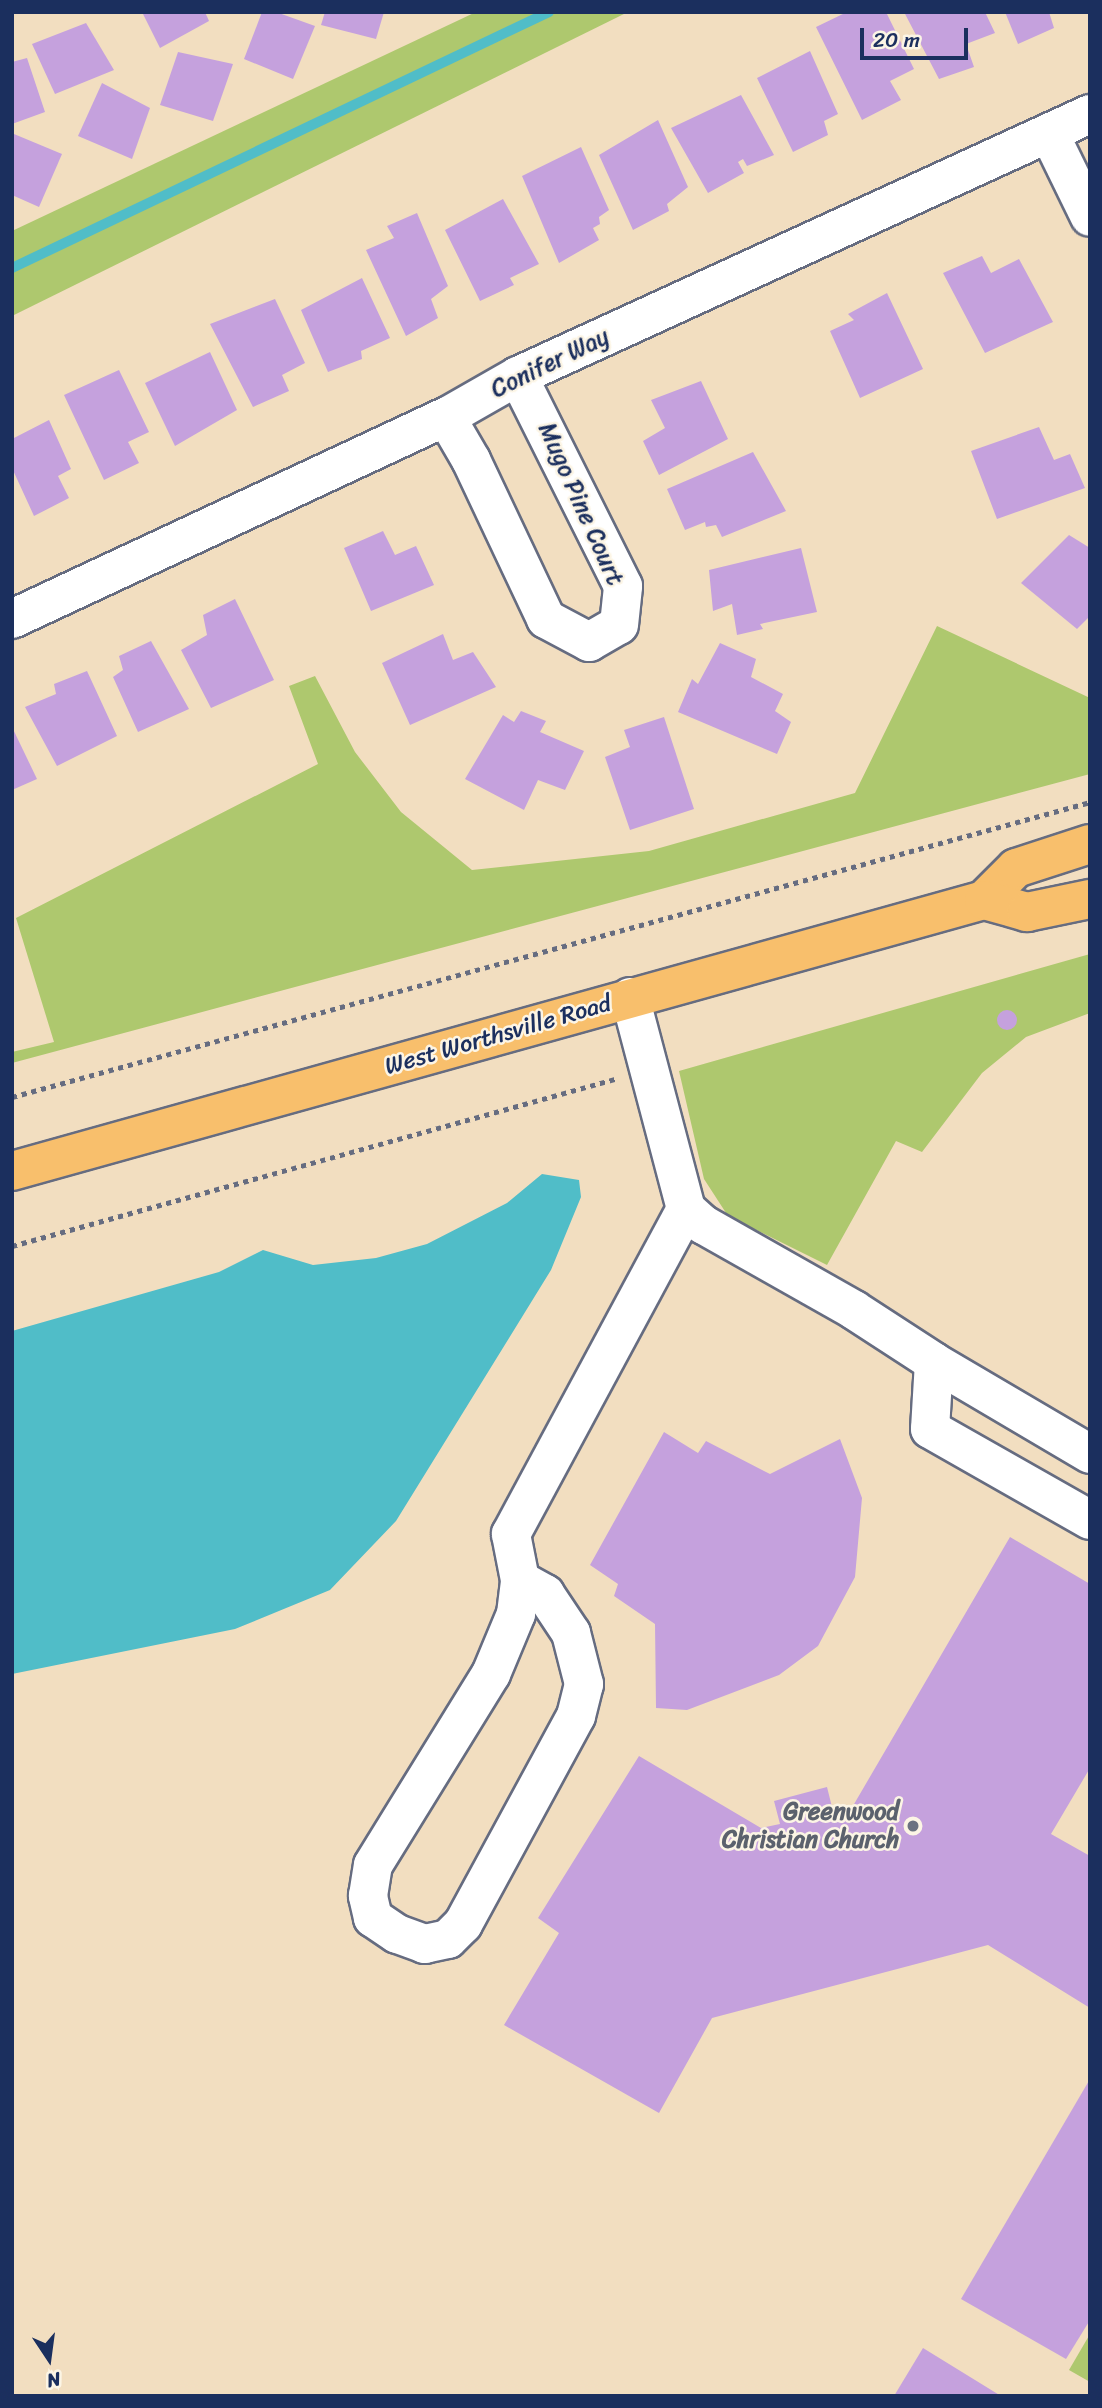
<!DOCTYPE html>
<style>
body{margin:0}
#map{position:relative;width:1102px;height:2408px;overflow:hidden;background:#f2dec0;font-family:Sriracha,sans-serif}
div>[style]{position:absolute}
.green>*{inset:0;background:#aec86e}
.water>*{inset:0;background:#50bdc8}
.stream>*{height:10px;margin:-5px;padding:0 5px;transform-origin:5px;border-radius:5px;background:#50bdc8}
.building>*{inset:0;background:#c5a1dd}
.round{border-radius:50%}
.path>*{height:4.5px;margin-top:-2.25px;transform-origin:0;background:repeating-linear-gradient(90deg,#666c80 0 5px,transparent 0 10px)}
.roads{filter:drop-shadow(2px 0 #666c80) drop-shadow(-2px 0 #666c80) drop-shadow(0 2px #666c80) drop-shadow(0 -2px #666c80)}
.minor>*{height:38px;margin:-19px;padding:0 19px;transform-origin:19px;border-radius:19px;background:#fff}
.major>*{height:38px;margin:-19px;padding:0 19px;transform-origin:19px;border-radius:19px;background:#f8bf6c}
.dots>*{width:19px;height:19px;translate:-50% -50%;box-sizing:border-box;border:4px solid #fcf5e5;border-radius:50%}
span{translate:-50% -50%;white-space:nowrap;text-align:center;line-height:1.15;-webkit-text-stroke:5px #fcf5e5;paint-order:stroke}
.street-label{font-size:24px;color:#1b2f5e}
.worship-label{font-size:24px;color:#5b616d;font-weight:700}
.right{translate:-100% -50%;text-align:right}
.frame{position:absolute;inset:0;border:14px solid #1b2f5e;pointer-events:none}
.north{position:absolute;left:14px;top:2324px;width:70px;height:70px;-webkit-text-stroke:5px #fcf5e5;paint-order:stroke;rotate:167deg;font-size:19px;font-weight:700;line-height:28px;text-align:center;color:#1b2f5e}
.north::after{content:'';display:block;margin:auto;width:24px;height:32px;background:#1b2f5e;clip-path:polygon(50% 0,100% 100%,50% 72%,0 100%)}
.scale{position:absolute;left:860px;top:28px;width:108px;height:32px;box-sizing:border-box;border:4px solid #1b2f5e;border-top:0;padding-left:9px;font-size:21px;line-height:24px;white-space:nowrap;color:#1b2f5e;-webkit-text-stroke:5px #fcf5e5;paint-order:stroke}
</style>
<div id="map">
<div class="green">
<i style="clip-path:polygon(476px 12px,628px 12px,12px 316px,12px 231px)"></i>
<i style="clip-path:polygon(937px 626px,1090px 698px,1090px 774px,12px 1063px,12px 1052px,54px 1042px,16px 918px,318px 764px,289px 686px,315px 676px,355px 752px,401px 812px,472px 870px,649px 851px,855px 793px)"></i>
<i style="clip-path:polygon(1090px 954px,1090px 1013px,1026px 1037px,982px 1073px,922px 1152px,896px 1141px,827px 1265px,728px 1216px,704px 1179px,679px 1071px)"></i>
<i style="clip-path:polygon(1090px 2334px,1090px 2382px,1069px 2370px)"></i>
</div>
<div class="water">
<i style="clip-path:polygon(542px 1174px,579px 1180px,581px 1197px,551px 1270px,396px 1521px,330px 1590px,235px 1629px,12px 1674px,12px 1331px,219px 1272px,263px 1250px,313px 1265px,376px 1258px,427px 1244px,507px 1203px)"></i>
</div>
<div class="stream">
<i style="left:12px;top:268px;width:595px;rotate:-25.49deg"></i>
</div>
<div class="building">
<i style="clip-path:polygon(142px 12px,205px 12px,209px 21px,160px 48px)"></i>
<i style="clip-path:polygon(262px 12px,276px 12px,315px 26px,293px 79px,244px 59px)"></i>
<i style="clip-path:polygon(325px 12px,384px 12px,376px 39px,321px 25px)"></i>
<i style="clip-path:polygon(847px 12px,886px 12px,914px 69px,890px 81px,901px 100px,862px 120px,816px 27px)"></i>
<i style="clip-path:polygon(904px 12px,985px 12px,995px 33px,966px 44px,974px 67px,939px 79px)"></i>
<i style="clip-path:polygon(1005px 12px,1049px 12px,1054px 28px,1018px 44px)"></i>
<i style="clip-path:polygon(86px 23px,114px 70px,55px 94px,32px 44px)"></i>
<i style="clip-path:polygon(810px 51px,838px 114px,824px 121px,828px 135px,793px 152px,757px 78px)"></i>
<i style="clip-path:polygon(178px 52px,233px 64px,213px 121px,160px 105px)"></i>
<i style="clip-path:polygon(27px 58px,45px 112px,12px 124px,12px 62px)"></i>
<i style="clip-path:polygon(102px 83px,150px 108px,132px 159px,78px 136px)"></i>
<i style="clip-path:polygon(741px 95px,774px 155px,747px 166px,743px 159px,738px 162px,744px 173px,708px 193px,671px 128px)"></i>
<i style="clip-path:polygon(658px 120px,688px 187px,667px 204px,669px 211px,633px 230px,599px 155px)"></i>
<i style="clip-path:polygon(14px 134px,62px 154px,39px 207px,12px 195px)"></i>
<i style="clip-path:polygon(581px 147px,609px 210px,599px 217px,600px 224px,593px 228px,599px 240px,559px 263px,522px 176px)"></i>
<i style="clip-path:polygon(503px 199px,539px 264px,510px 278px,514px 285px,480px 301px,445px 230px)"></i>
<i style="clip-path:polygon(417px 213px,448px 286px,431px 299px,438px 318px,406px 336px,366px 250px,394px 238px,387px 226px)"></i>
<i style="clip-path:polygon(982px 256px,991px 273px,1019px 259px,1053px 322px,985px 353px,943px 273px)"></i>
<i style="clip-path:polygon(362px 278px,390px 338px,361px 351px,362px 359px,328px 372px,301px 310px)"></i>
<i style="clip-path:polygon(887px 293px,923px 369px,860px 398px,830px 331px,854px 320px,848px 314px)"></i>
<i style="clip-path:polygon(275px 299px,305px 363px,282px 375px,289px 391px,253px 407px,210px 324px)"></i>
<i style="clip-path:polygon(210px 352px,237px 410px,175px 446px,145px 383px)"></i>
<i style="clip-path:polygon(119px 370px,149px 432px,128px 442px,139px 463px,104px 480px,64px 395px)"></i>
<i style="clip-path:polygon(701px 381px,728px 439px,659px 475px,643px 441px,665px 428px,651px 400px)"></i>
<i style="clip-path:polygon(49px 420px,71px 469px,58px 476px,69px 498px,34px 516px,12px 468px,12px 439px)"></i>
<i style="clip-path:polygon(1039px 427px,1054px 460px,1070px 454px,1085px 488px,997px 519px,971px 451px)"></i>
<i style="clip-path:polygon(753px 452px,786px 511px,722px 537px,716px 525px,706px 527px,705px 522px,685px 530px,667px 489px)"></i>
<i style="clip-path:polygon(383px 531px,395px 555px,416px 546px,434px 585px,371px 611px,344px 548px)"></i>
<i style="clip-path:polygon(1069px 535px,1090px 548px,1090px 616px,1077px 629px,1021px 583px)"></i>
<i style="clip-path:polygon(801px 548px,817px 612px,760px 624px,763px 629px,737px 635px,732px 604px,713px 611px,709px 570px)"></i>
<i style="clip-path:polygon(235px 599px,274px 680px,211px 708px,181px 650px,207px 635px,203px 615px)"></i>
<i style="clip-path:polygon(443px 634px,453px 660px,473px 652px,496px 687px,410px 725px,382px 663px)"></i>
<i style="clip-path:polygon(151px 641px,189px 709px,138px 732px,113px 677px,123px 670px,119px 656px)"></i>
<i style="clip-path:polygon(720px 643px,756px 659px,751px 677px,783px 694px,775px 711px,791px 722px,777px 754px,678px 712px,692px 679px,698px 684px)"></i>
<i style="clip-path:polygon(87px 671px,117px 736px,57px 766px,25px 707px,56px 694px,54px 684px)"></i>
<i style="clip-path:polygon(521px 711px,546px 721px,540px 732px,584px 751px,565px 790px,538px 780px,524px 810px,465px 779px,503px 715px,514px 722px)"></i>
<i style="clip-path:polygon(664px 717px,694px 809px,630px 830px,605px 757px,630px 747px,624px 730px)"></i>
<i style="clip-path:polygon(12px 727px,37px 779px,12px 790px)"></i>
<i class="round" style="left:997px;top:1010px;width:20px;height:20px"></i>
<i style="clip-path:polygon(664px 1432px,698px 1453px,706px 1441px,770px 1474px,840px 1439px,862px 1498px,855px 1577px,818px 1646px,779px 1675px,687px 1710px,656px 1708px,655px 1624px,614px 1596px,618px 1584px,590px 1565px)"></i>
<i style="clip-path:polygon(1010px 1537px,1090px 1584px,1090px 1768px,1051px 1834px,1090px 1856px,1090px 2008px,988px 1945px,712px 2018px,659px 2113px,504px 2025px,559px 1933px,538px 1918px,639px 1756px,761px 1828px,780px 1824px,774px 1801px,827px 1787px,834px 1815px,850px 1811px)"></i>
<i style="clip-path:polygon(1090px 2079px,1090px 2320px,1066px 2359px,961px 2299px)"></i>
<i style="clip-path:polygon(923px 2348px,1001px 2396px,894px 2396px)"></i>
</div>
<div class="path">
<i style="left:12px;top:1097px;width:1118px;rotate:-15.3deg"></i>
<i style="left:12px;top:1246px;width:626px;rotate:-15.48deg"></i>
</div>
<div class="roads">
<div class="minor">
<i style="left:1049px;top:133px;width:93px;rotate:64deg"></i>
<i style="left:446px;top:417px;width:50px;rotate:59.8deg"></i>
<i style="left:471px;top:460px;width:176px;rotate:64.7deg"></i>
<i style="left:546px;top:619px;width:49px;rotate:28.1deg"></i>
<i style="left:589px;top:642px;width:34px;rotate:-30deg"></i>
<i style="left:619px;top:625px;width:39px;rotate:-84deg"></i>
<i style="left:623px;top:586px;width:235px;rotate:-116.6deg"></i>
<i style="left:12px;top:619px;width:479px;rotate:-25deg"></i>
<i style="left:446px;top:417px;width:83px;rotate:-29.7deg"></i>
<i style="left:518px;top:376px;width:629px;rotate:-24.61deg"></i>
<i style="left:630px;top:997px;width:219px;rotate:75.2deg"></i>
<i style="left:686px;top:1209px;width:24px;rotate:42deg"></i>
<i style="left:704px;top:1225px;width:172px;rotate:29.5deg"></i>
<i style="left:854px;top:1310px;width:95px;rotate:33deg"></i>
<i style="left:934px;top:1362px;width:67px;rotate:93.4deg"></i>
<i style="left:930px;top:1429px;width:184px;rotate:29.6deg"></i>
<i style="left:934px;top:1362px;width:181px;rotate:30.5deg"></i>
<i style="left:520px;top:1580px;width:29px;rotate:29deg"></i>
<i style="left:545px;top:1594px;width:47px;rotate:56.3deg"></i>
<i style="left:571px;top:1633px;width:53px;rotate:75.7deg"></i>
<i style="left:584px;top:1684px;width:33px;rotate:104deg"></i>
<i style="left:576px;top:1716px;width:237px;rotate:118.5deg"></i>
<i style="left:463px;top:1924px;width:21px;rotate:135deg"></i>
<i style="left:448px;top:1939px;width:24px;rotate:168deg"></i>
<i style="left:425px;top:1944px;width:30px;rotate:-160deg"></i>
<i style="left:397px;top:1934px;width:29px;rotate:-146deg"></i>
<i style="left:373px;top:1918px;width:23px;rotate:-103deg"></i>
<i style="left:368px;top:1896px;width:31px;rotate:-81deg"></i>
<i style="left:373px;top:1865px;width:225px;rotate:-58.3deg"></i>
<i style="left:491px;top:1674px;width:65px;rotate:-67.4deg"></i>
<i style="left:516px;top:1614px;width:34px;rotate:-83deg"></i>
<i style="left:520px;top:1580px;width:47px;rotate:-101.1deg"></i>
<i style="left:511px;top:1534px;width:369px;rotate:-61.7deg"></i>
</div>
<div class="major">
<i style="left:984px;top:900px;width:45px;rotate:-45deg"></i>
<i style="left:1016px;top:868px;width:78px;rotate:-18deg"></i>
<i style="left:12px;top:1171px;width:1009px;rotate:-15.58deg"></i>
<i style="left:984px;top:900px;width:45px;rotate:15.6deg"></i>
<i style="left:1027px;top:912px;width:64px;rotate:-11.7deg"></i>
</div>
</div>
<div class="dots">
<i style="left:913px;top:1826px;background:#6b7280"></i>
</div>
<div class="street-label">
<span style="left:550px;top:363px;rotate:-26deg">Conifer Way</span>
<span style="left:581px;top:504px;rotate:66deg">Mugo Pine Court</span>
<span style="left:498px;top:1035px;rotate:-16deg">West Worthsville Road</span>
</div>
<div class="worship-label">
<span class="right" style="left:899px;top:1826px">Greenwood<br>Christian Church</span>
</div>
<div class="frame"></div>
<div class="north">N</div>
<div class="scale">20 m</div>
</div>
